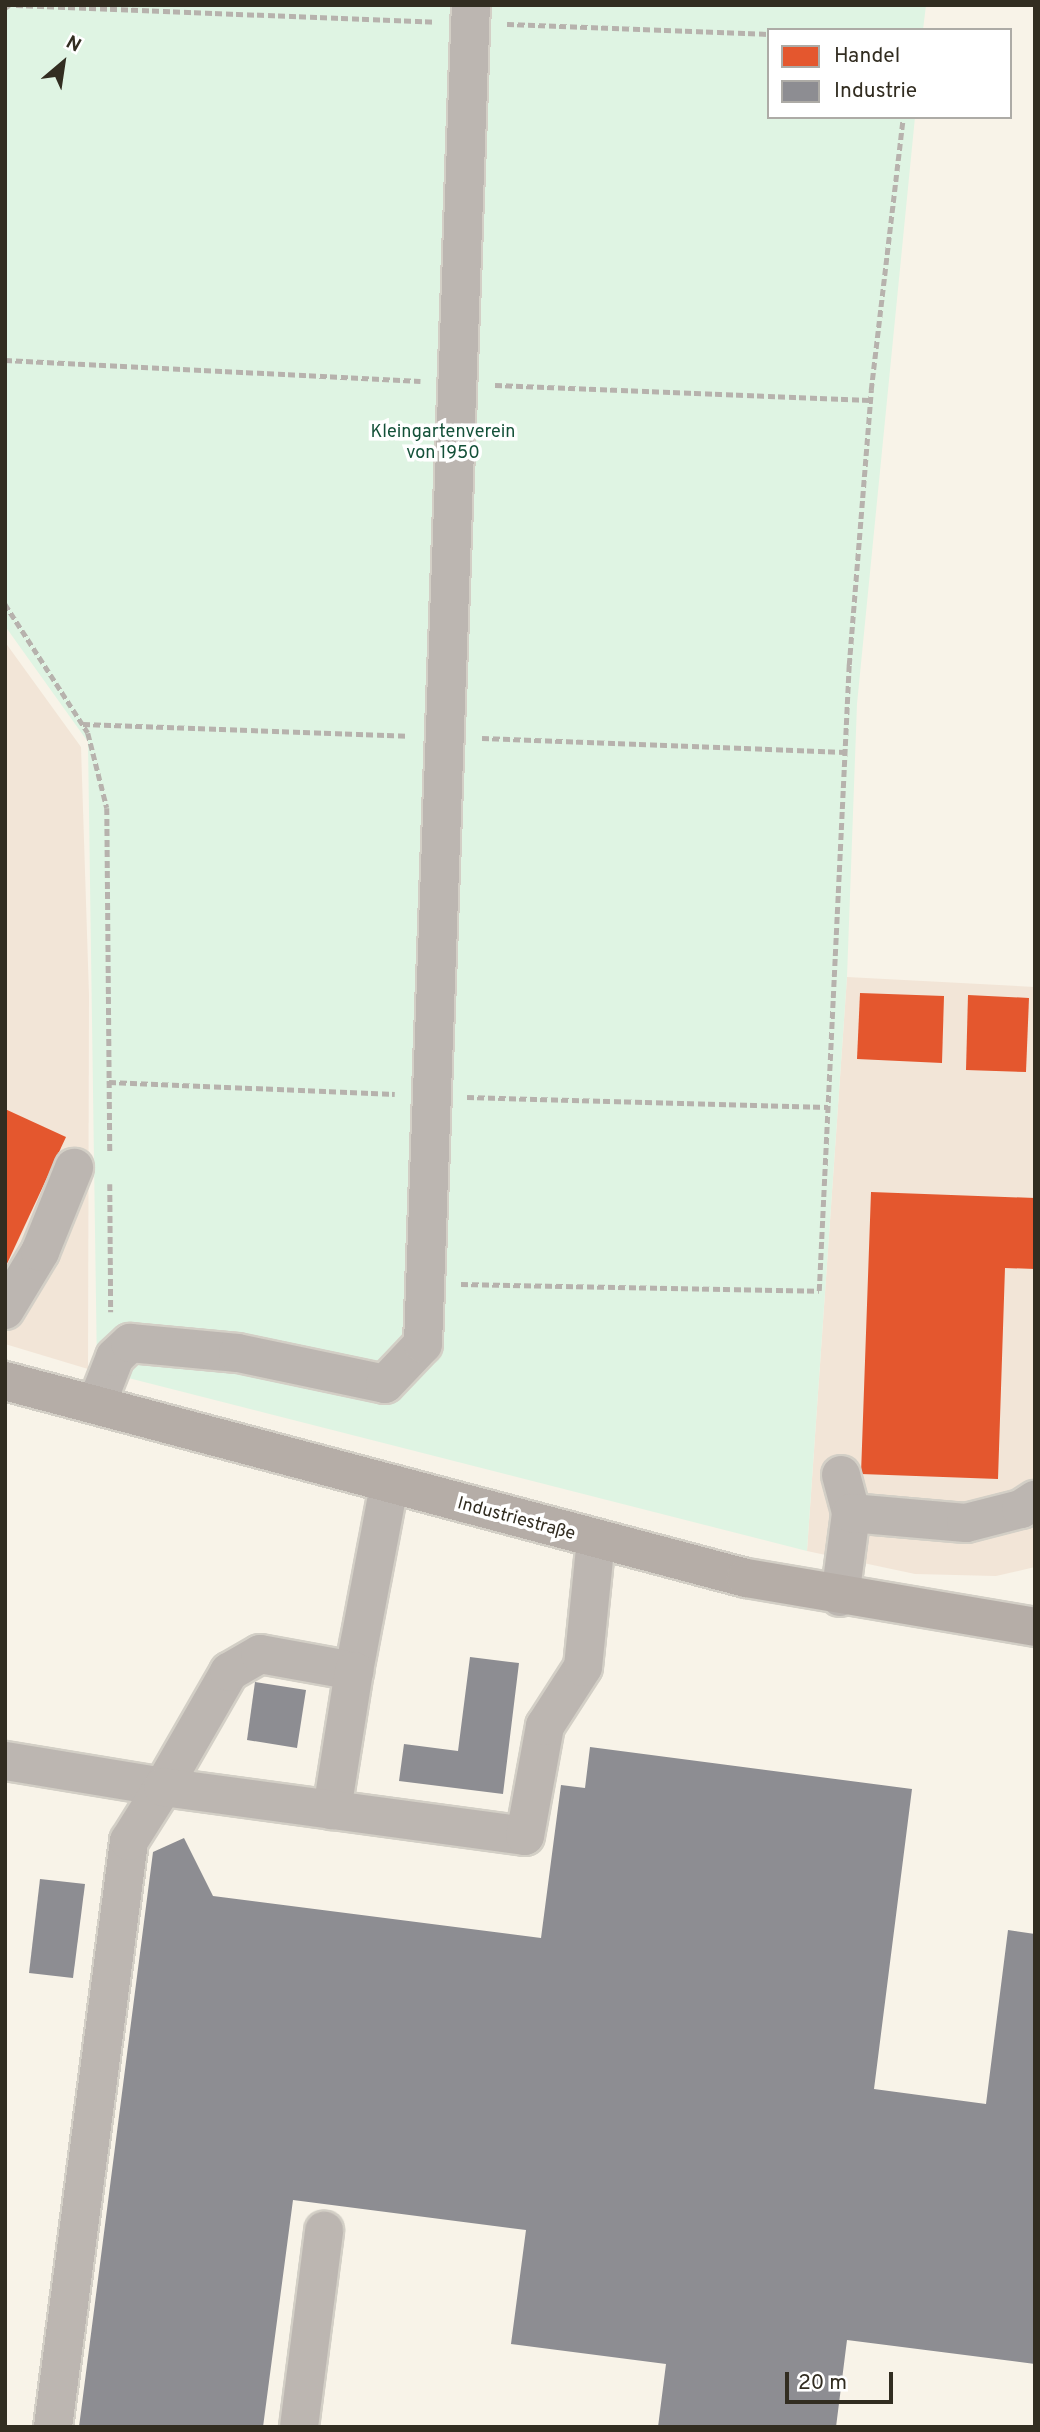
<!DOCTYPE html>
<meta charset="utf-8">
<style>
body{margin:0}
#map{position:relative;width:1040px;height:2432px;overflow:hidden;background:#f8f3e8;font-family:Overpass,sans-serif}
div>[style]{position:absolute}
.commercial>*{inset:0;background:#f2e5d7}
.green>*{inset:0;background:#dff4e3}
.shops>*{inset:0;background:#e4572e}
.industry>*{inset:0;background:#8d8d92}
.path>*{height:4.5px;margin-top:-2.25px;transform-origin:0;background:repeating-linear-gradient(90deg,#b7b2ad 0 7px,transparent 0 10.5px)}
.roads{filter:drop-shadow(2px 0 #d3cfc6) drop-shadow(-2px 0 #d3cfc6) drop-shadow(0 2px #d3cfc6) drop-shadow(0 -2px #d3cfc6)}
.minor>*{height:38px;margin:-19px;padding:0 19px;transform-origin:19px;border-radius:19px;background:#bcb6b1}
.major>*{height:38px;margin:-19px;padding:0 19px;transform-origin:19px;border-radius:19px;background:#b5ada7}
span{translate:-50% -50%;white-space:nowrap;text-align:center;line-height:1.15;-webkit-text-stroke:7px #fff;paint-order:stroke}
.park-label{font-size:18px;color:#145139}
.street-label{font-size:18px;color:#322d21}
.frame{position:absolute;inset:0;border:7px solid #322d21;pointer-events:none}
.legend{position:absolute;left:767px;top:28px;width:245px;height:91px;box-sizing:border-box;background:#fff;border:2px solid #adaba6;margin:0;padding:9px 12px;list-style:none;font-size:21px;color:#322d21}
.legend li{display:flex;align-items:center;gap:14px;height:35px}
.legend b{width:35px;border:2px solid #adaba6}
.north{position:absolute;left:28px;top:28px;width:70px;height:70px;-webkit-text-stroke:5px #fff;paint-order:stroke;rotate:29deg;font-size:19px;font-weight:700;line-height:28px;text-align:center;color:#322d21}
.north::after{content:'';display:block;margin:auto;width:24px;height:32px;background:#322d21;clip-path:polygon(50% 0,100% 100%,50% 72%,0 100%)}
.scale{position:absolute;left:785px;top:2372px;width:108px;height:32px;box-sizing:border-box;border:4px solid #322d21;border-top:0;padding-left:9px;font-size:21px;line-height:24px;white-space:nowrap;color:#322d21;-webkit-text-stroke:5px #fff;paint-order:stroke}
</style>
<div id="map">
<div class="commercial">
<i style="clip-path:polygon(5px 642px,81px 747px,89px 995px,88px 1369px,5px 1344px)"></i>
<i style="clip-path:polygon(847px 977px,1035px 987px,1035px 1567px,996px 1576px,915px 1574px,807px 1551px)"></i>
</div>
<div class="green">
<i style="clip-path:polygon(5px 5px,926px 5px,923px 30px,769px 30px,769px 117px,915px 117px,857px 704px,847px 977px,807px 1551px,97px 1370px,88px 742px,5px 626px)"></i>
</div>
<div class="shops">
<i style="clip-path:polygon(860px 993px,944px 996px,942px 1063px,857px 1059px)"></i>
<i style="clip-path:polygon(968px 995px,1029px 998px,1026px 1072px,966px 1070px)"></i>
<i style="clip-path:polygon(5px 1109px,66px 1137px,5px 1268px)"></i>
<i style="clip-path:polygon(871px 1192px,1035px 1198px,1035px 1269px,1005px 1268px,998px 1479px,861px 1474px)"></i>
</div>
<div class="industry">
<i style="clip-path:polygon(470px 1657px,519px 1663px,503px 1794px,399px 1781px,404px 1744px,458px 1751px)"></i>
<i style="clip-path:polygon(255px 1682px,306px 1690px,297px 1748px,247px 1740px)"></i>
<i style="clip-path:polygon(590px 1747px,912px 1789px,874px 2089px,986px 2104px,1008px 1930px,1035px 1934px,1035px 2364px,847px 2340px,836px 2427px,658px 2427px,666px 2364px,511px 2344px,526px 2230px,293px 2200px,263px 2427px,79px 2427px,153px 1852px,184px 1838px,213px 1896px,541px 1938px,561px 1785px,585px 1788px)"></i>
<i style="clip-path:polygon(40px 1879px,85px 1884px,73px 1978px,29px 1973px)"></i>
</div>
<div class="path">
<i style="left:16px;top:5px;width:420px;rotate:2.3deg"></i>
<i style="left:5px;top:8px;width:5px;rotate:-37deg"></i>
<i style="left:507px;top:24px;width:262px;rotate:2.2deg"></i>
<i style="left:5px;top:360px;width:416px;rotate:2.9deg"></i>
<i style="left:495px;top:385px;width:375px;rotate:2.3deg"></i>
<i style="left:5px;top:604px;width:153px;rotate:57.2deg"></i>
<i style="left:88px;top:733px;width:77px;rotate:75.8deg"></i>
<i style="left:107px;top:808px;width:346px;rotate:89.5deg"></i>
<i style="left:83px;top:724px;width:324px;rotate:2.1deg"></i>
<i style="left:482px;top:738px;width:363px;rotate:2.2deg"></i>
<i style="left:109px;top:1082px;width:286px;rotate:2.4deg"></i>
<i style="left:467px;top:1097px;width:361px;rotate:1.6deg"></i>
<i style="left:110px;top:1184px;width:128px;rotate:89.6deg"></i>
<i style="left:461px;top:1284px;width:358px;rotate:1.1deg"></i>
<i style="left:819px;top:1291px;width:627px;rotate:-87.26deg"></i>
<i style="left:849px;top:665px;width:276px;rotate:-85.4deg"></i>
<i style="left:871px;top:390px;width:275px;rotate:-83.3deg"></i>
</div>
<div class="roads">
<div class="minor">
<i style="left:5px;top:1310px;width:68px;rotate:-58.9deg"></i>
<i style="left:40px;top:1252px;width:91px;rotate:-68deg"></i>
<i style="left:97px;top:1403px;width:49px;rotate:-68.6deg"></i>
<i style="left:115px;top:1357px;width:21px;rotate:-43deg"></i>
<i style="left:130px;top:1343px;width:108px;rotate:5.3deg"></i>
<i style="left:238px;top:1353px;width:150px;rotate:11.9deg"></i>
<i style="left:385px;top:1384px;width:55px;rotate:-46.5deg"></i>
<i style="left:423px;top:1344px;width:1340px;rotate:-87.95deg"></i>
<i style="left:841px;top:1475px;width:39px;rotate:75deg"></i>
<i style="left:840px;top:1597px;width:85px;rotate:-82.5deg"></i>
<i style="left:851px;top:1513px;width:115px;rotate:5deg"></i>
<i style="left:966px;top:1523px;width:57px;rotate:-14.3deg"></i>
<i style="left:1021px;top:1509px;width:17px;rotate:-33deg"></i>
<i style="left:354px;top:1671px;width:189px;rotate:-79.3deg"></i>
<i style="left:5px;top:1761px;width:160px;rotate:9.3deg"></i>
<i style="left:163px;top:1787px;width:133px;rotate:-60.1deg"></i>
<i style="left:229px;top:1672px;width:36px;rotate:-30deg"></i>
<i style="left:260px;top:1654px;width:96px;rotate:10.3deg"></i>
<i style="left:354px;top:1671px;width:141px;rotate:99deg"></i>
<i style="left:53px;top:2427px;width:591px;rotate:-82.61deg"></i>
<i style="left:129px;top:1841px;width:64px;rotate:-57.8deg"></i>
<i style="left:163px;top:1787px;width:365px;rotate:7.7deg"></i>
<i style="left:525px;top:1836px;width:112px;rotate:-79.7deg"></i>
<i style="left:545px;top:1726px;width:70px;rotate:-57.2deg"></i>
<i style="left:583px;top:1667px;width:128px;rotate:-84.2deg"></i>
<i style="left:299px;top:2427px;width:198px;rotate:-82.7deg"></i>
</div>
<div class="major">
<i style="left:5px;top:1381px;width:767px;rotate:14.89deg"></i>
<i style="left:746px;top:1578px;width:293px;rotate:9.6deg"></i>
</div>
</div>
<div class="park-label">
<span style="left:443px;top:444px">Kleingartenverein<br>von 1950</span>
</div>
<div class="street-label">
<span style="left:516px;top:1520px;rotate:15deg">Industriestraße</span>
</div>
<div class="frame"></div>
<ul class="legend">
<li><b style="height:19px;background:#e4572e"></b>Handel</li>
<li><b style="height:19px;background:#8d8d92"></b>Industrie</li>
</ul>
<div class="north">N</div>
<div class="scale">20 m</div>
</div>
